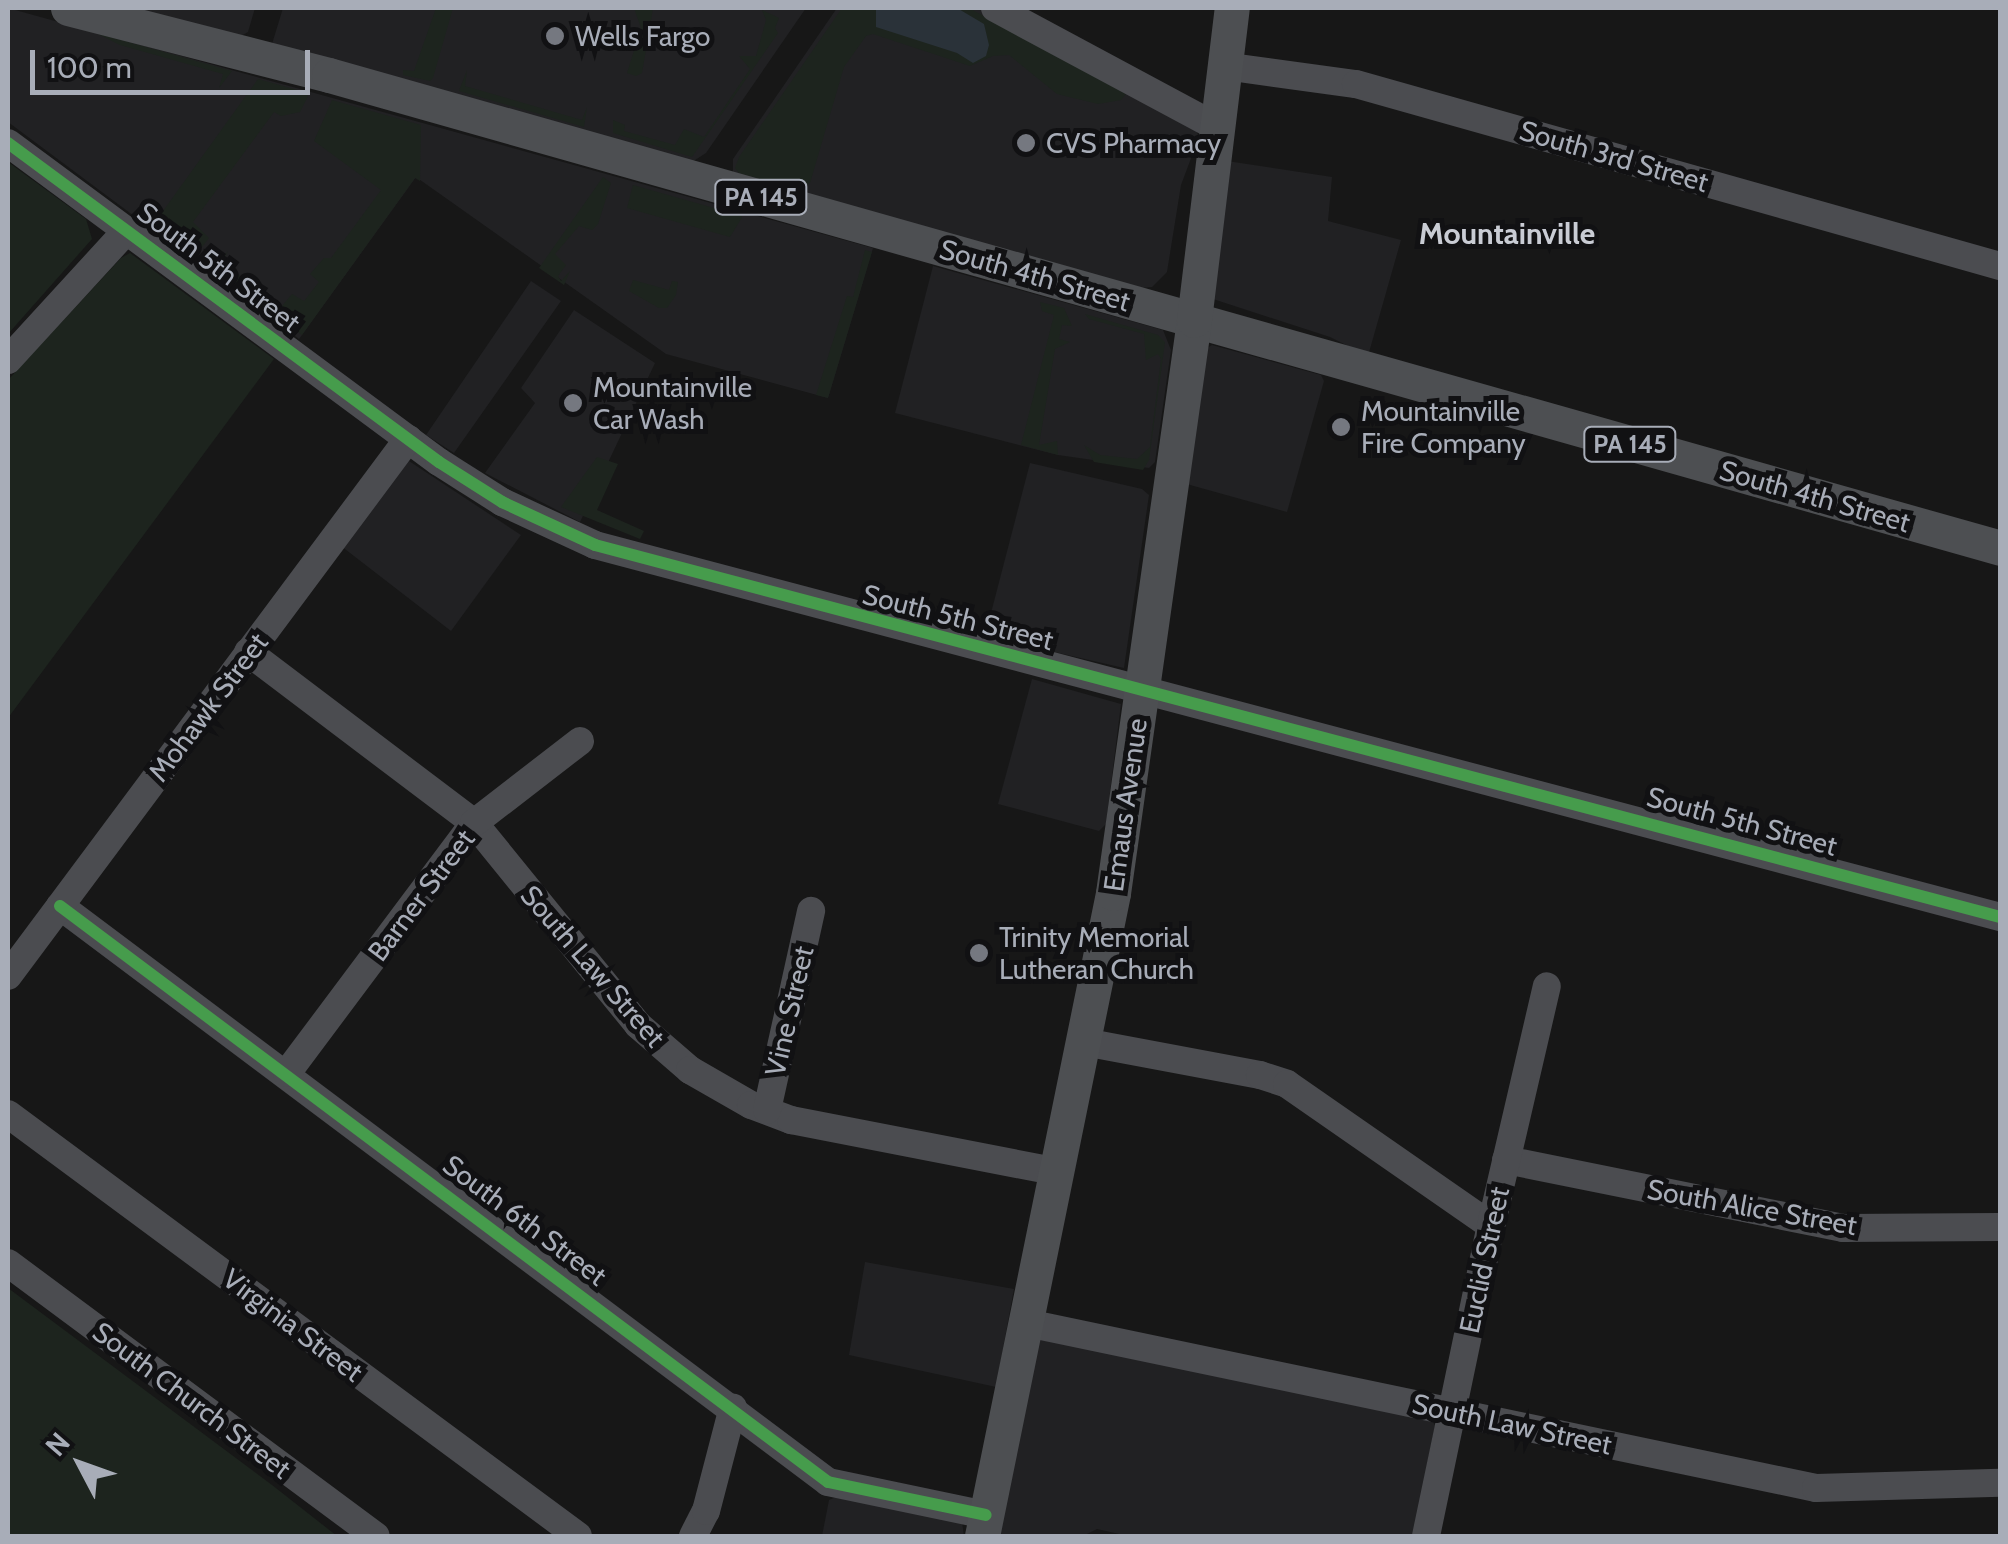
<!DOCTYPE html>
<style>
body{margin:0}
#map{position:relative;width:2008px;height:1544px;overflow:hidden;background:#171717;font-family:Cabin,sans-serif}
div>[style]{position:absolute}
.built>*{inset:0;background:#212123}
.green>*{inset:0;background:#1d241e}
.water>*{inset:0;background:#2a3239}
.minor>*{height:28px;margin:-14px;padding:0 14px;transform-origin:14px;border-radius:14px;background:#4b4c50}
.major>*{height:35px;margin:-17.5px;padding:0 17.5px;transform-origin:17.5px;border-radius:17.5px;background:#4d4f52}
.cycleway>*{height:12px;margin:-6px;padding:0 6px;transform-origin:6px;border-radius:6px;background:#469c4c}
.dots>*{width:28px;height:28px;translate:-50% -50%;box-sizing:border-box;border:5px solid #111113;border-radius:50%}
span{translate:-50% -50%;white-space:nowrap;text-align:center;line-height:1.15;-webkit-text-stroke:10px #111113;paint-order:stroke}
.shield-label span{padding:2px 8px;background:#111113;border:2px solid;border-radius:8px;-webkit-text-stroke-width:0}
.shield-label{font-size:25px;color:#a8adb8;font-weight:700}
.poi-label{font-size:28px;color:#a8adb8}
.left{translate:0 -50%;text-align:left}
.street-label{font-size:28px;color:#a8adb8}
.neighbourhood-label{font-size:30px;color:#c9ccd4;font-weight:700}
.frame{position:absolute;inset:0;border:10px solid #a8adb8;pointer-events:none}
.north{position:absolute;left:30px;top:1414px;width:100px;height:100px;-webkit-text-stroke:8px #111113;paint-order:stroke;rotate:311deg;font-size:28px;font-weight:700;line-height:40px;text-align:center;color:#a8adb8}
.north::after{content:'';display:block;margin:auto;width:35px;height:45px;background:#a8adb8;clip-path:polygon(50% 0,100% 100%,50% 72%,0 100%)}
.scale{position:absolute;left:30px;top:50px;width:280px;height:45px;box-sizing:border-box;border:5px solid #a8adb8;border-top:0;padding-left:12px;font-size:30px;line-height:35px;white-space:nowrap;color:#a8adb8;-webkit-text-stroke:8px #111113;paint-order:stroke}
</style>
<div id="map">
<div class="built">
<i style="clip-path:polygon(8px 8px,873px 248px,828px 398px,666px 354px,416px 177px,299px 339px,8px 122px)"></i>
<i style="clip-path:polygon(134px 8px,255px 8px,248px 32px,241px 36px)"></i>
<i style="clip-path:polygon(283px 8px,806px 8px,706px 153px,692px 162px,272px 44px)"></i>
<i style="clip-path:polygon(837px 8px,978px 8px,1194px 125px,1199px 137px,1181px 185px,1167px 272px,1152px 287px,1128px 289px,733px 173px,733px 159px)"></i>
<i style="clip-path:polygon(1227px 161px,1332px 177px,1328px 221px,1401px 240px,1368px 356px,1330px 337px,1213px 299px)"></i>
<i style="clip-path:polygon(933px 266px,1163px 330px,1171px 350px,1155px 462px,1149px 468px,1058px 455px,895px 413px)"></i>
<i style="clip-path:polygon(531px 281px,561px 301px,454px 453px,426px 435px)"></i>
<i style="clip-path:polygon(574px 310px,655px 363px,580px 522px,485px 473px,535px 403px,521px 388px)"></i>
<i style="clip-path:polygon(1212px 345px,1321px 375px,1324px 381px,1287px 512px,1183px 483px,1204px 350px)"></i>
<i style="clip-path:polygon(409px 461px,521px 535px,451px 631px,341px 546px)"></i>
<i style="clip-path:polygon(1030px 463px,1142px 489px,1149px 495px,1124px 668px,985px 636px)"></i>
<i style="clip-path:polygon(1032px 679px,1121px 704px,1106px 824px,1099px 831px,998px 804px)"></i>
<i style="clip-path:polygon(865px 1262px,1014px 1289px,996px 1387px,849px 1355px)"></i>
<i style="clip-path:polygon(1041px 1339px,1432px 1421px,1435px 1425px,1413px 1536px,1128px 1536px,1097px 1529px,1083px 1536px,995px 1536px,1037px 1342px)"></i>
<i style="clip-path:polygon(836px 1497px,962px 1522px,964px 1536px,822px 1536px,829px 1500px)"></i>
</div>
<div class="green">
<i style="clip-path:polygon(436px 8px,453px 8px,433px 78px,430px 81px,403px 75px,403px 70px,414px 71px)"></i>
<i style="clip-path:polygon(634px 8px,653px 8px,642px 73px,636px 76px,627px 73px,641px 28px)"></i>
<i style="clip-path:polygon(842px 8px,969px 8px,1126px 94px,1121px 100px,1098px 104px,1057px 94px,1009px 55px,993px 56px,970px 66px,873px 34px,866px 36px,844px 67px,810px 183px,798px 190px,739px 173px,735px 168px,739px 157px)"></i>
<i style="clip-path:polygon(762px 10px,779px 18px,775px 28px,778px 33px,692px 157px,613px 133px,613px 120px,625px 125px,624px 131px,675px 145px,684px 129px,704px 137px,750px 69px,739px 56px,756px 56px,766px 20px)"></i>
<i style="clip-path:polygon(96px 33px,232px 71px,219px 88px,223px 74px,120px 45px)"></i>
<i style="clip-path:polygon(467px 70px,465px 86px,582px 120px,587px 107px,584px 127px,459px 91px)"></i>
<i style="clip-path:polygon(258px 79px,308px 93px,307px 98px,300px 112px,281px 116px,274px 112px,193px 222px,209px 238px,195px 256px,153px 225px)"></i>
<i style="clip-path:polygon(332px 100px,421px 125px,420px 181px,415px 178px,302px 335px,212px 269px,228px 251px,222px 263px,282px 306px,292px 294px,304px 301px,319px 282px,310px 274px,324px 258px,331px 258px,381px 190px,314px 141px)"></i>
<i style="clip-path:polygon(8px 162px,86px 219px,92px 239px,8px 334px)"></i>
<i style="clip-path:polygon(603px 177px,611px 183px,598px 224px,592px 230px,579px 226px,555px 254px,566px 265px,558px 276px,561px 281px,570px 271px,564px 285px,539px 268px)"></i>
<i style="clip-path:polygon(633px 185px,742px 216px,741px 219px,730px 237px,627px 208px)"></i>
<i style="clip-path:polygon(865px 250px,872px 252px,828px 398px,816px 395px,847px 296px,853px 297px)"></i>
<i style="clip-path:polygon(130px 253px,274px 359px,8px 718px,8px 380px,121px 258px)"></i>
<i style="clip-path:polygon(633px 280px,669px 290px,672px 281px,678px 282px,676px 295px,667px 308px,659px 308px,629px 291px)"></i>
<i style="clip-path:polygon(1040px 302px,1064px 308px,1072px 326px,1062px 325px,1059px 339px,1070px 342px,1055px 349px,1039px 445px,1057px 441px,1058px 455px,1021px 445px,1054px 315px,1042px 311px)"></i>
<i style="clip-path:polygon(1085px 314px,1158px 335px,1165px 342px,1149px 460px,1143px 470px,1094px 462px,1084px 445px,1100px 455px,1137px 459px,1150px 447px,1161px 359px,1158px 354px,1146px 360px,1144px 334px,1089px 319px)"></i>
<i style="clip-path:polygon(597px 457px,618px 464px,597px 510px,644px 531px,640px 539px,561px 507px)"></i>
<i style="clip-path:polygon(8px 1288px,272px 1485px,337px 1536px,8px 1536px)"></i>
</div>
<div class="water">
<i style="clip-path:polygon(876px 8px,957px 8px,984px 24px,989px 45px,986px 56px,973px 63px,957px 53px,876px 27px)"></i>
</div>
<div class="minor">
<i style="left:995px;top:8px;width:252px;rotate:28.2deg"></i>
<i style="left:1224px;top:66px;width:133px;rotate:7.8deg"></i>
<i style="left:1356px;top:84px;width:669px;rotate:15.78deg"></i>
<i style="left:8px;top:143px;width:536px;rotate:36.51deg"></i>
<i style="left:439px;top:462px;width:75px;rotate:32.4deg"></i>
<i style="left:502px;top:502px;width:102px;rotate:24.8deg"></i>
<i style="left:595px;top:545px;width:1453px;rotate:14.83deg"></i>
<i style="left:8px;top:360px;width:176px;rotate:-47.5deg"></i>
<i style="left:248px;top:652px;width:283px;rotate:37.1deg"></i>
<i style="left:474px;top:823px;width:260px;rotate:50.9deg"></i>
<i style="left:638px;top:1025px;width:69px;rotate:40.9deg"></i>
<i style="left:690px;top:1070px;width:70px;rotate:29.8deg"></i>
<i style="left:751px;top:1105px;width:43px;rotate:20.6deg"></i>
<i style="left:791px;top:1120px;width:273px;rotate:11deg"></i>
<i style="left:60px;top:906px;width:960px;rotate:36.87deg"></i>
<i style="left:828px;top:1482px;width:161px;rotate:11.8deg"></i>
<i style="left:8px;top:976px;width:670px;rotate:-53.32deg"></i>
<i style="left:1084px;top:1042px;width:179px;rotate:10.6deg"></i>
<i style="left:1260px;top:1075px;width:28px;rotate:18deg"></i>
<i style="left:1287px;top:1084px;width:249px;rotate:34.8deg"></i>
<i style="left:287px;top:1073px;width:312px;rotate:-53.2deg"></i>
<i style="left:474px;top:823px;width:134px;rotate:-37.7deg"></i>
<i style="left:767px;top:1110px;width:204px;rotate:-77.5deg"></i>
<i style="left:8px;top:1114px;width:709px;rotate:36.51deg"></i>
<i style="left:1506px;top:1160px;width:344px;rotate:11.4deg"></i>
<i style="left:1843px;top:1228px;width:157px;rotate:-0.4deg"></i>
<i style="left:8px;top:1263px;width:458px;rotate:36.6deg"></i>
<i style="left:1027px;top:1323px;width:806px;rotate:11.81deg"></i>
<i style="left:1816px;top:1488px;width:184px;rotate:-1.6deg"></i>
<i style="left:693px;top:1536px;width:28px;rotate:-63deg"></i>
<i style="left:706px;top:1511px;width:107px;rotate:-75.4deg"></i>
<i style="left:1426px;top:1536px;width:317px;rotate:-78.2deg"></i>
<i style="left:1491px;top:1226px;width:246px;rotate:-76.9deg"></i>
</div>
<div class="major">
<i style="left:68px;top:8px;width:269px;rotate:14.4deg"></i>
<i style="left:329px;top:75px;width:1737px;rotate:15.8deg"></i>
<i style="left:982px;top:1536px;width:656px;rotate:-78.48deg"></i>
<i style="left:1113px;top:893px;width:579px;rotate:-81.95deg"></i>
<i style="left:1194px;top:320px;width:314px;rotate:-83.1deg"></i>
</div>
<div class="cycleway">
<i style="left:8px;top:143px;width:536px;rotate:36.51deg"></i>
<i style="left:439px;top:462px;width:75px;rotate:32.4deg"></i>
<i style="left:502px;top:502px;width:102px;rotate:24.8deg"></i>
<i style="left:595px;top:545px;width:1453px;rotate:14.83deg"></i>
<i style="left:60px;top:906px;width:960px;rotate:36.87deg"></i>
<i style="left:828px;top:1482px;width:161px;rotate:11.8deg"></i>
</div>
<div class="dots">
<i style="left:555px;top:36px;background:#757880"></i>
<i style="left:1026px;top:143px;background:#757880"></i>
<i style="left:573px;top:403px;background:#757880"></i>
<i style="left:1341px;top:427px;background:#757880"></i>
<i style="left:979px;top:953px;background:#757880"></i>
</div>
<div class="shield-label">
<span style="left:761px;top:197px">PA 145</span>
<span style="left:1630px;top:444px">PA 145</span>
</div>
<div class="poi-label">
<span class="left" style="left:575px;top:36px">Wells Fargo</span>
<span class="left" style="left:1046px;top:143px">CVS Pharmacy</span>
<span class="left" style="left:593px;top:403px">Mountainville<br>Car Wash</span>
<span class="left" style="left:1361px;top:427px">Mountainville<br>Fire Company</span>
<span class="left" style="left:999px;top:953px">Trinity Memorial<br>Lutheran Church</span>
</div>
<div class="street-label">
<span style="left:1614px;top:156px;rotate:16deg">South 3rd Street</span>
<span style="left:219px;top:267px;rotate:37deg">South 5th Street</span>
<span style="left:1035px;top:275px;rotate:16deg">South 4th Street</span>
<span style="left:1815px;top:496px;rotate:16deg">South 4th Street</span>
<span style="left:958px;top:617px;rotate:14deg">South 5th Street</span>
<span style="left:208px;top:707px;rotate:-53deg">Mohawk Street</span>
<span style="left:1125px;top:805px;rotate:-82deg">Emaus Avenue</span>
<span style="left:1742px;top:821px;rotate:15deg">South 5th Street</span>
<span style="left:421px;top:895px;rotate:-53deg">Barner Street</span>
<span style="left:593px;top:966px;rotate:49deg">South Law Street</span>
<span style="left:789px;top:1011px;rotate:-77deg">Vine Street</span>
<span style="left:1752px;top:1207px;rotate:10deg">South Alice Street</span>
<span style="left:525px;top:1220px;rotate:37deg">South 6th Street</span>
<span style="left:1484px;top:1260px;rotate:-78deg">Euclid Street</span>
<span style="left:293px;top:1325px;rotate:37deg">Virginia Street</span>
<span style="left:192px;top:1400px;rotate:37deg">South Church Street</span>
<span style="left:1512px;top:1424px;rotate:12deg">South Law Street</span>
</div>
<div class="neighbourhood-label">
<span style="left:1507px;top:234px">Mountainville</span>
</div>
<div class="frame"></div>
<div class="north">N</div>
<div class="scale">100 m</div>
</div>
